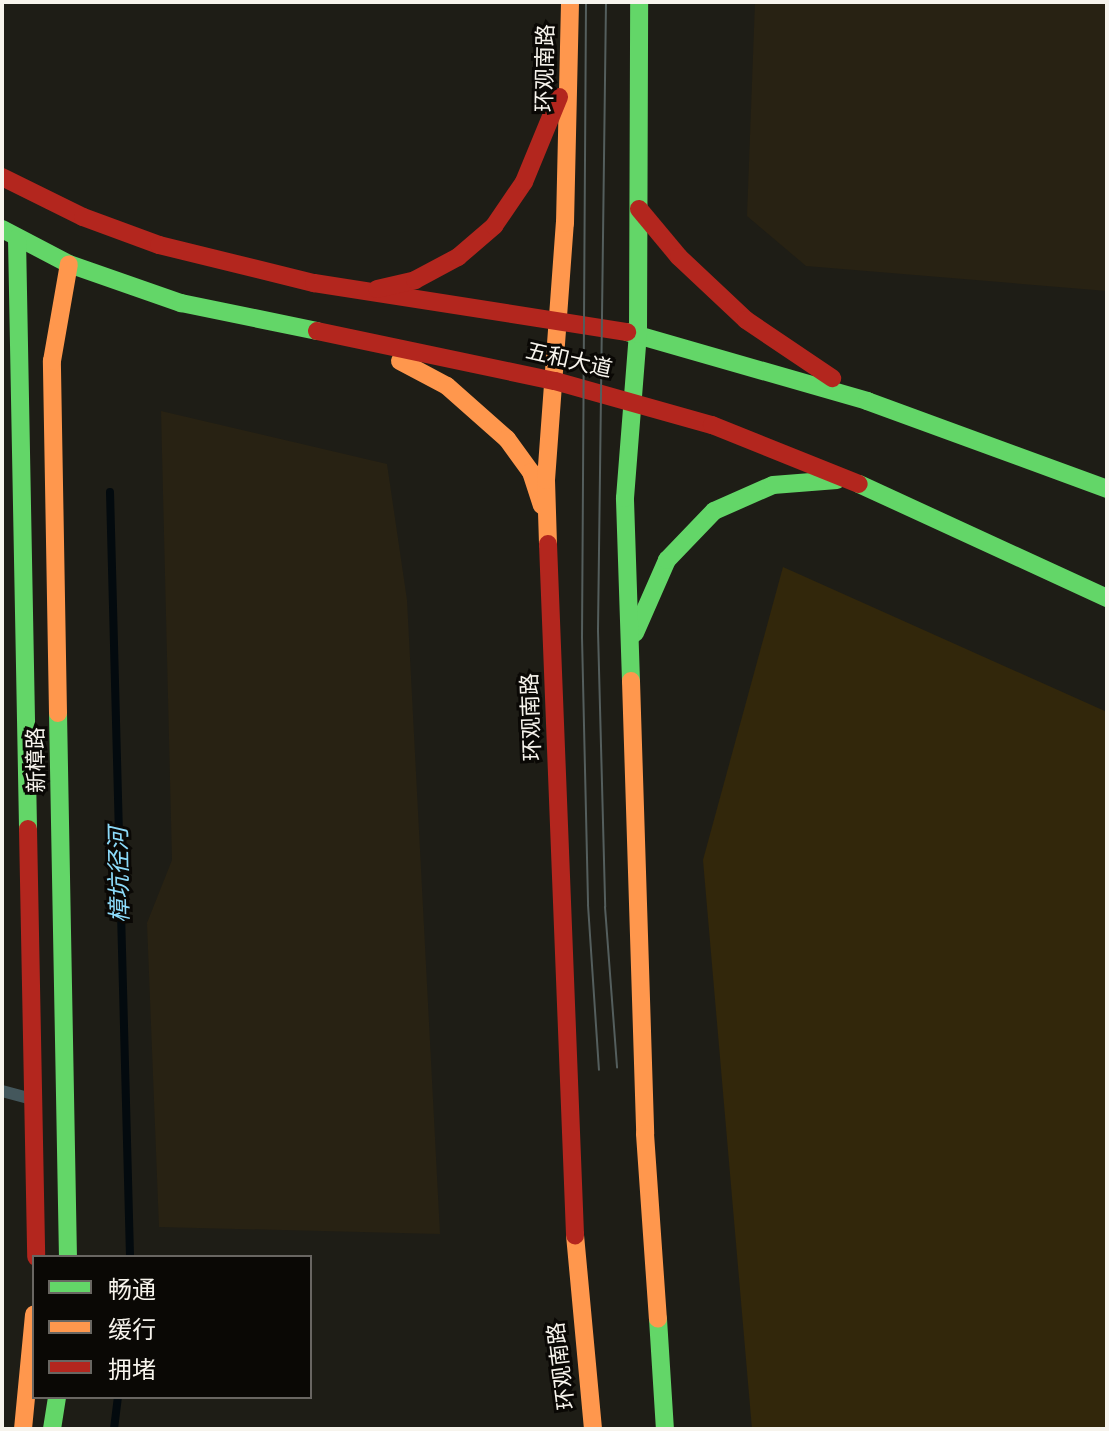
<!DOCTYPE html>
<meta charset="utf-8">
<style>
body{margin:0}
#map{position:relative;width:1109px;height:1431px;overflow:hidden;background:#1e1d16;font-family:"DejaVu Sans","Noto Sans SC",sans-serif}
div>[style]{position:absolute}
.built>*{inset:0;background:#282213}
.green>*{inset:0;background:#32270b}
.stream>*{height:8px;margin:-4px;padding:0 4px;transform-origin:4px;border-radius:4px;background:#030a0e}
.lane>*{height:12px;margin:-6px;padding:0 6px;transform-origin:6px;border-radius:6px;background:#44575c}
.fast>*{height:18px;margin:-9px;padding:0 9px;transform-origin:9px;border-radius:9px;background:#63d668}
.slow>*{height:18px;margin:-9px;padding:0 9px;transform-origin:9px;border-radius:9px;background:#ff974d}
.jam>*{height:18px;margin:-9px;padding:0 9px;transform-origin:9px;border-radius:9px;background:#b3261e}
.tram>*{height:2px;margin:-1px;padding:0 1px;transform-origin:1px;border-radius:1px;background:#545e5d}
span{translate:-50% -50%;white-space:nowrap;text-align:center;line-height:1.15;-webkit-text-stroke:6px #0a0805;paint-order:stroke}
.street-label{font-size:22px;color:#f7f4ed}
.water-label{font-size:24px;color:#8cdaf9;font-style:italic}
.frame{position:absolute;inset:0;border:4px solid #f7f4ed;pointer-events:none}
.legend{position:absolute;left:32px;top:1255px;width:280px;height:144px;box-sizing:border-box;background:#0a0805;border:2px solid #696662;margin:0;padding:10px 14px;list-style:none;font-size:24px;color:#f7f4ed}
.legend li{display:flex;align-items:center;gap:16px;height:40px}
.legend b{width:40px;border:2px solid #696662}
</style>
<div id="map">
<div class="built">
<i style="clip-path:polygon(755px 2px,1107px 2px,1107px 291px,806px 266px,747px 216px)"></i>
<i style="clip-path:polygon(161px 411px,387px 464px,407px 600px,440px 1234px,159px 1227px,147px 923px,172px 860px)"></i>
</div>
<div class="green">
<i style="clip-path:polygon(783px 567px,1107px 712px,1107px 1429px,752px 1429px,703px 860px)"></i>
</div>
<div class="stream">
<i style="left:110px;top:492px;width:765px;rotate:88.5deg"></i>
<i style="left:114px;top:1429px;width:32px;rotate:-83deg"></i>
</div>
<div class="lane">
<i style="left:2px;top:1091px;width:30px;rotate:15deg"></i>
</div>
<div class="fast">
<i style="left:2px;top:229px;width:76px;rotate:27.6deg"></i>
<i style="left:69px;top:264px;width:119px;rotate:19.2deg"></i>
<i style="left:181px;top:303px;width:139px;rotate:11.6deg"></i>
<i style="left:17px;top:238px;width:591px;rotate:88.93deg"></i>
<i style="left:627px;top:332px;width:250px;rotate:16deg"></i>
<i style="left:867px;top:401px;width:256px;rotate:20.1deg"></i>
<i style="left:859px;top:484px;width:273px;rotate:24.7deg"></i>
<i style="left:635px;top:633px;width:80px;rotate:-66.3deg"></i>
<i style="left:667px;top:560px;width:68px;rotate:-46.2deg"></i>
<i style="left:714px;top:511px;width:64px;rotate:-23.8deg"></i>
<i style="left:773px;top:485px;width:64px;rotate:-4.5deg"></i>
<i style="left:631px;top:681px;width:183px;rotate:-91.9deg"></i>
<i style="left:625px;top:498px;width:165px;rotate:-85.5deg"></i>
<i style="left:638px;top:334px;width:332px;rotate:-89.8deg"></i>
<i style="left:58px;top:713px;width:544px;rotate:88.95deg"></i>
<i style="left:658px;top:1319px;width:110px;rotate:86.4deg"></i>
<i style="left:52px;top:1429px;width:32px;rotate:-81deg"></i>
</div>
<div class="slow">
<i style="left:400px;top:361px;width:53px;rotate:28deg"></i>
<i style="left:447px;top:386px;width:80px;rotate:41.5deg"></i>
<i style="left:507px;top:439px;width:41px;rotate:54deg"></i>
<i style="left:531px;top:472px;width:35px;rotate:72deg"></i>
<i style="left:548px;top:544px;width:64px;rotate:-91.8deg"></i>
<i style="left:546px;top:480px;width:258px;rotate:-85.8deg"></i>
<i style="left:565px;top:223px;width:221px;rotate:-88.7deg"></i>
<i style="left:631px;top:681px;width:453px;rotate:88.2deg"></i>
<i style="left:645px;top:1134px;width:185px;rotate:86deg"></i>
<i style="left:58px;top:713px;width:352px;rotate:-91deg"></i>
<i style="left:52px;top:361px;width:98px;rotate:-80.1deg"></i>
<i style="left:575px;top:1235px;width:195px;rotate:84.7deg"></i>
<i style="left:23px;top:1429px;width:115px;rotate:-84.5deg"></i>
</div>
<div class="jam">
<i style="left:2px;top:177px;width:90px;rotate:26.3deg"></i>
<i style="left:83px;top:217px;width:81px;rotate:20.2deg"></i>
<i style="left:159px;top:245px;width:160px;rotate:13.8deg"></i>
<i style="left:314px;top:283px;width:317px;rotate:8.9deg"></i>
<i style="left:639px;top:209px;width:62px;rotate:50.2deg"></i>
<i style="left:679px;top:257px;width:92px;rotate:43.2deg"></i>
<i style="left:746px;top:320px;width:104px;rotate:34deg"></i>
<i style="left:377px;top:289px;width:39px;rotate:-13deg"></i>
<i style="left:415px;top:280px;width:49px;rotate:-28.1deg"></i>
<i style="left:458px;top:257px;width:48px;rotate:-40.7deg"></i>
<i style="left:494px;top:226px;width:53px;rotate:-55.7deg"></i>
<i style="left:524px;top:182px;width:92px;rotate:-67.6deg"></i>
<i style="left:317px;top:331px;width:243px;rotate:11.9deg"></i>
<i style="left:555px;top:381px;width:163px;rotate:15.7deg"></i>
<i style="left:712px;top:425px;width:158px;rotate:21.9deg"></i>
<i style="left:548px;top:544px;width:692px;rotate:87.76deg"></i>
<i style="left:28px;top:829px;width:428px;rotate:88.9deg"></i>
</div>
<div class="tram">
<i style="left:586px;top:2px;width:635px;rotate:90.36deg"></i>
<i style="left:582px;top:637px;width:268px;rotate:88.7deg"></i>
<i style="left:588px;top:905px;width:165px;rotate:86.2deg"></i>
<i style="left:606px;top:2px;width:629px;rotate:90.73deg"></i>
<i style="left:598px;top:631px;width:276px;rotate:88.5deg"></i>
<i style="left:605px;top:907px;width:161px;rotate:85.7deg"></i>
</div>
<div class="street-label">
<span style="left:545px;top:68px;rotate:-89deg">环观南路</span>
<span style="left:569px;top:360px;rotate:13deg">五和大道</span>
<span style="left:531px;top:717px;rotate:-92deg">环观南路</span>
<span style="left:36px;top:760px;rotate:-91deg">新樟路</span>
<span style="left:561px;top:1366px;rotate:-97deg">环观南路</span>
</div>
<div class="water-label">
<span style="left:120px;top:875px;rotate:-91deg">樟坑径河</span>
</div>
<div class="frame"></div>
<ul class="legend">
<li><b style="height:10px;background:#63d668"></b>畅通</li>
<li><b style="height:10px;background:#ff974d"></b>缓行</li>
<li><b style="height:10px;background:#b3261e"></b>拥堵</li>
</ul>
</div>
